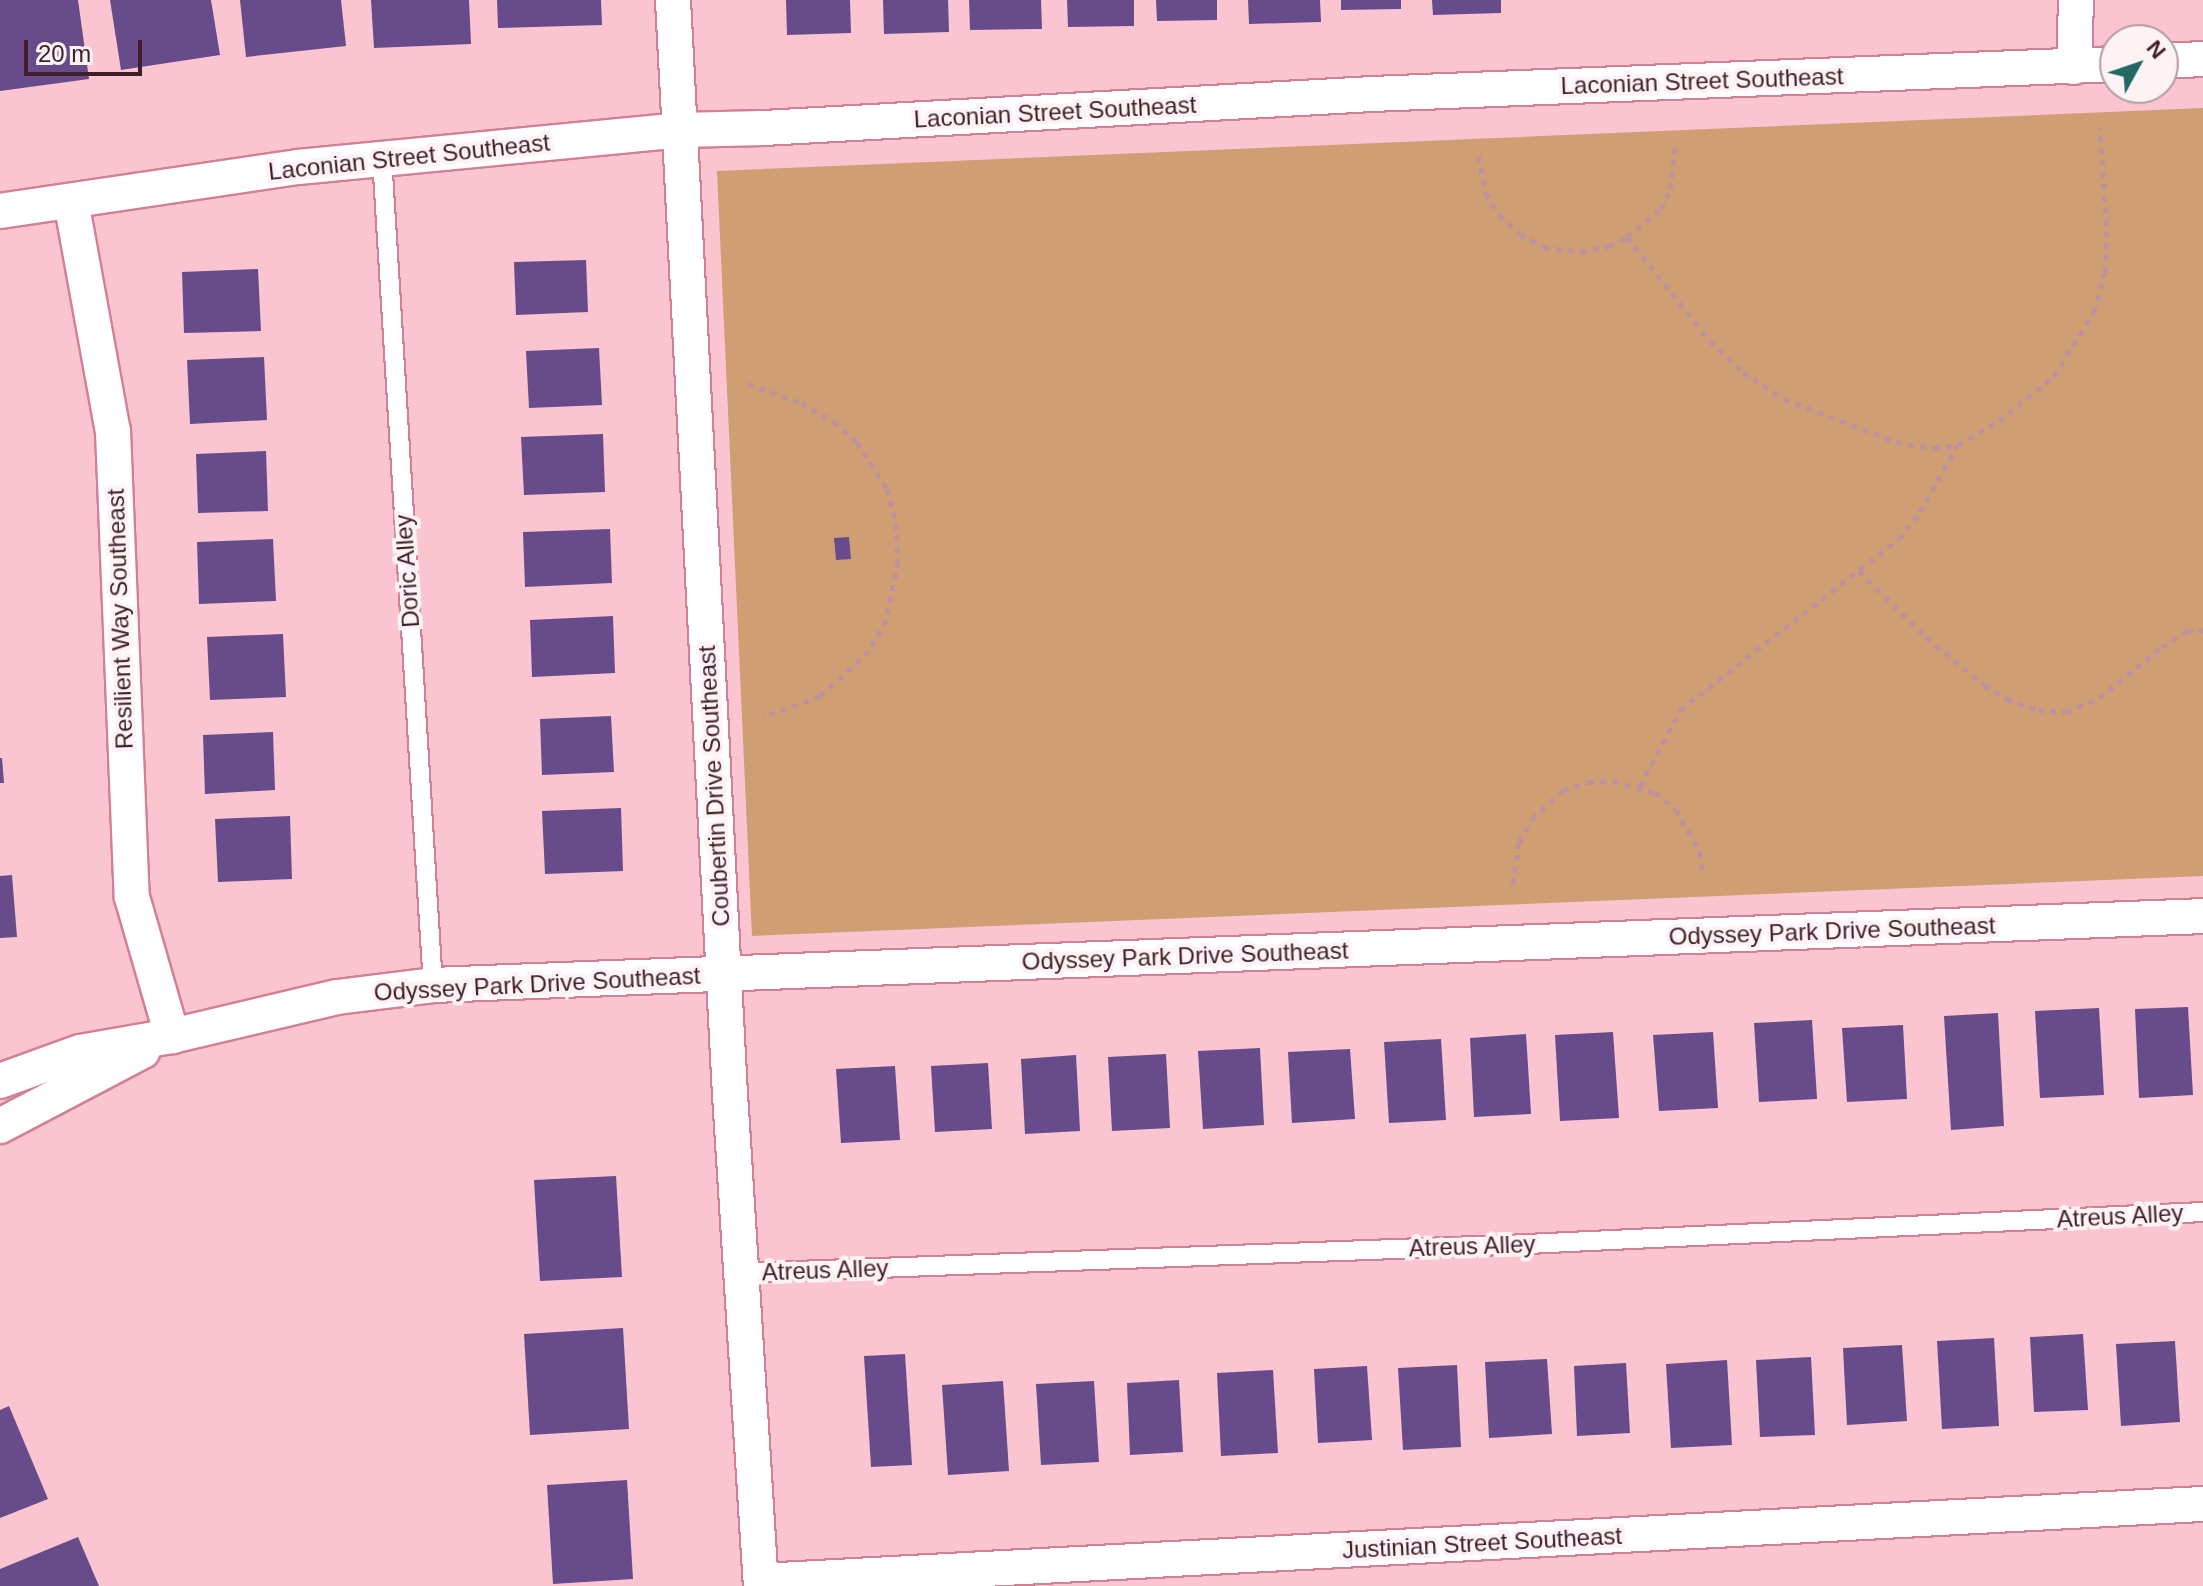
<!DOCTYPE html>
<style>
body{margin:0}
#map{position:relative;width:2203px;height:1586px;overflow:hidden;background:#fac5d1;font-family:Arial,sans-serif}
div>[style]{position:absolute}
.green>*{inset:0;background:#cf9e72}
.building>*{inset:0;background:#684b8b}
.path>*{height:5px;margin-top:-2.5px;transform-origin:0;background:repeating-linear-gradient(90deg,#bf919c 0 6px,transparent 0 12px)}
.roads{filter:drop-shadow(2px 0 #d28096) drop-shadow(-2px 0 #d28096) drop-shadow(0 2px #d28096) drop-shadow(0 -2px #d28096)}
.lane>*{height:18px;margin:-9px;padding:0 9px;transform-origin:9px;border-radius:9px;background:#fff}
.street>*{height:34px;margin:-17px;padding:0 17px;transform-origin:17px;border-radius:17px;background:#fff}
span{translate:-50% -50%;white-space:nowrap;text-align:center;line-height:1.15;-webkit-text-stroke:8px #fdf3f5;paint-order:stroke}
.street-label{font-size:24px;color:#3e1e27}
.north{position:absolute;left:2099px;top:24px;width:80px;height:80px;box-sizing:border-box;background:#fdf3f5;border:2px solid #b19ea3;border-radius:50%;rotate:50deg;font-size:22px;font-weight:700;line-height:32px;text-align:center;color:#3e1e27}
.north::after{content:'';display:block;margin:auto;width:28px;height:36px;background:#226a61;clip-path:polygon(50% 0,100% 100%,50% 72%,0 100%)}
.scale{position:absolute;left:24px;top:40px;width:118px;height:36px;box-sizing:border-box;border:4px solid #3e1e27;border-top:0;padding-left:10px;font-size:24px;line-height:28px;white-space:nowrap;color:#3e1e27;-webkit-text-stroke:6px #fdf3f5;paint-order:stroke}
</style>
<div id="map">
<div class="green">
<i style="clip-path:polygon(2203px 108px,2203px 876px,752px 936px,717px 171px)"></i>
</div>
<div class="building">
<i style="clip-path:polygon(0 0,78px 0,89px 79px,0 91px)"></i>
<i style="clip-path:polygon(110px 0,211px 0,220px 55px,121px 70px)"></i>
<i style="clip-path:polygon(240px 0,341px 0,346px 46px,246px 57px)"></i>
<i style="clip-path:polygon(371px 0,469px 0,471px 44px,374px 48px)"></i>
<i style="clip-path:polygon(497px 0,601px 0,602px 25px,498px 28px)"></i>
<i style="clip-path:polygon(786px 0,850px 0,851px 33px,787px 35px)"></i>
<i style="clip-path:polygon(883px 0,948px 0,949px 32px,884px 34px)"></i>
<i style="clip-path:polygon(969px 0,1041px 0,1042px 29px,970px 30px)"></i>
<i style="clip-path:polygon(1067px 0,1134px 0,1134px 26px,1068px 27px)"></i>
<i style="clip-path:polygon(1156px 0,1217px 0,1217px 20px,1157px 21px)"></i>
<i style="clip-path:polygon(1248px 0,1320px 0,1321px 22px,1249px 24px)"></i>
<i style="clip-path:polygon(1341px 0,1401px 0,1401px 9px,1341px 10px)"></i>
<i style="clip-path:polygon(1432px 0,1501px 0,1501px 13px,1433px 15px)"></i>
<i style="clip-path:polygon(586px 260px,588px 312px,516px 315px,514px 262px)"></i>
<i style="clip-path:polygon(258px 269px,261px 331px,184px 333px,182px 272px)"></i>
<i style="clip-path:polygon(599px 348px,602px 405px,529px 408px,526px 351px)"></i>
<i style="clip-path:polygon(264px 357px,267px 420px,190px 424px,187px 360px)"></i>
<i style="clip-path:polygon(603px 434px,605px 492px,524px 495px,521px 437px)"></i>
<i style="clip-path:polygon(266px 451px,268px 511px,198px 513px,196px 454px)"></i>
<i style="clip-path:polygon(610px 529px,612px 583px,525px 587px,523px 532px)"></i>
<i style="clip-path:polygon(849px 537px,851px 559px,836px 560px,834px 538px)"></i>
<i style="clip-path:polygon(273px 539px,276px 601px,199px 604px,197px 542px)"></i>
<i style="clip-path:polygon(613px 616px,615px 673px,532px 677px,530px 620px)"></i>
<i style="clip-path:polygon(283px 634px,286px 697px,210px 700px,207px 637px)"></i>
<i style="clip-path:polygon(611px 716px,614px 772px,542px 775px,540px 719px)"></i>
<i style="clip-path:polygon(273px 732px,275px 790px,205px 794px,203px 735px)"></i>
<i style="clip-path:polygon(0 758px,2px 758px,4px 783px,0 783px)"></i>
<i style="clip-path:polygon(621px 808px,623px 871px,545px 874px,542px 811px)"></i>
<i style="clip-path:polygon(290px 816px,292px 879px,218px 882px,215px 819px)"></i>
<i style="clip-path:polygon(12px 875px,17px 937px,0 938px,0 876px)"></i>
<i style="clip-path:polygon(2188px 1007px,2193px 1095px,2139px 1098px,2135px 1009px)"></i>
<i style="clip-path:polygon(2099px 1008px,2104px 1095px,2040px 1098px,2035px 1011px)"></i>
<i style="clip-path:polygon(1998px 1013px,2004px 1126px,1951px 1130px,1944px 1016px)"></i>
<i style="clip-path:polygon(1812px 1020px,1817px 1099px,1759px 1102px,1754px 1023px)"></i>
<i style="clip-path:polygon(1903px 1025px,1907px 1099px,1847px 1102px,1842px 1028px)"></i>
<i style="clip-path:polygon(1613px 1032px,1619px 1118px,1560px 1121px,1555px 1035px)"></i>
<i style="clip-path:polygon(1713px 1032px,1718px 1108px,1659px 1111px,1653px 1035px)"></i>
<i style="clip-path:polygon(1526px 1034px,1531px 1114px,1474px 1117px,1470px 1038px)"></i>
<i style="clip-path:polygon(1441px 1039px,1446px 1120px,1389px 1123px,1384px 1042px)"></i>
<i style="clip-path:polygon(1260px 1048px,1264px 1125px,1203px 1129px,1198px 1051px)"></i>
<i style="clip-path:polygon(1350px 1049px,1355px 1119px,1292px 1123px,1288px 1052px)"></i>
<i style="clip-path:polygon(1166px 1054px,1170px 1128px,1112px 1131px,1108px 1057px)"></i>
<i style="clip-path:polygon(1076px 1055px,1080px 1131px,1025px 1134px,1021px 1059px)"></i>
<i style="clip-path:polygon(988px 1063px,992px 1129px,935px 1132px,931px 1066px)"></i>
<i style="clip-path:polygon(895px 1066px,900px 1140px,841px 1143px,836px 1069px)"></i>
<i style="clip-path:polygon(616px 1176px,622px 1277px,540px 1281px,534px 1180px)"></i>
<i style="clip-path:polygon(623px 1328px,629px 1429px,530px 1435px,524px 1334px)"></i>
<i style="clip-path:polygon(2083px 1334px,2088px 1410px,2034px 1412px,2030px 1337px)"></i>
<i style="clip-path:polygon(1994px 1338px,1999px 1426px,1942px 1429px,1937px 1341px)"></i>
<i style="clip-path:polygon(2175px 1341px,2180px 1422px,2121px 1426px,2116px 1344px)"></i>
<i style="clip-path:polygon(1902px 1345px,1907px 1421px,1847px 1425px,1843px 1348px)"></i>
<i style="clip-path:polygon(905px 1354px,912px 1465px,871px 1467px,864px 1356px)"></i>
<i style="clip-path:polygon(1811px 1357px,1815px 1435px,1760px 1437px,1756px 1360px)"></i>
<i style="clip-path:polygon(1547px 1359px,1552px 1434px,1489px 1438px,1485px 1362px)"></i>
<i style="clip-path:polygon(1727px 1360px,1732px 1445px,1671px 1448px,1666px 1364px)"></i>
<i style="clip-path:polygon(1626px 1363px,1630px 1433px,1577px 1436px,1574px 1366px)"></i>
<i style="clip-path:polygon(1457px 1365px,1461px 1447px,1403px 1450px,1398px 1368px)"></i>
<i style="clip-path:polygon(1367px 1366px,1372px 1440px,1318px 1443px,1314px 1369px)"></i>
<i style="clip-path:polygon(1273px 1370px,1278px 1453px,1221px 1456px,1217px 1373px)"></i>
<i style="clip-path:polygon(1179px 1380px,1183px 1452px,1130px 1455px,1127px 1383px)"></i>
<i style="clip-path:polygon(1003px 1381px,1009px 1471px,948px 1475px,942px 1385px)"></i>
<i style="clip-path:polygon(1094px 1381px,1099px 1462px,1041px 1465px,1036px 1384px)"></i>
<i style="clip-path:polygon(9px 1406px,48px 1499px,0 1518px,0 1410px)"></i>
<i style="clip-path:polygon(627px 1480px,633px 1579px,553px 1584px,547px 1485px)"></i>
<i style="clip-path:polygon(78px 1537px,99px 1586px,0 1586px,0 1569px)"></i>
</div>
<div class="path">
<i style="left:1478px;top:156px;width:38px;rotate:78deg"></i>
<i style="left:1486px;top:193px;width:26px;rotate:59deg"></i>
<i style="left:1499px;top:215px;width:28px;rotate:42deg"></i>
<i style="left:1520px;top:234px;width:27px;rotate:28deg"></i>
<i style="left:1544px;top:247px;width:37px;rotate:8deg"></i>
<i style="left:1581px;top:252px;width:29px;rotate:-12deg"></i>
<i style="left:1609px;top:246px;width:20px;rotate:-27deg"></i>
<i style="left:1627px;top:237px;width:44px;rotate:-39.5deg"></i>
<i style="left:1661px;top:209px;width:22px;rotate:-66deg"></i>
<i style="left:1670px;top:189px;width:42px;rotate:-83.2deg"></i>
<i style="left:1627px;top:237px;width:133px;rotate:51.4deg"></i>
<i style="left:1710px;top:341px;width:45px;rotate:43.2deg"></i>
<i style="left:1743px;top:372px;width:49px;rotate:33.4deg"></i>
<i style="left:1784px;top:399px;width:120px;rotate:21deg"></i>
<i style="left:1896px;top:442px;width:38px;rotate:9deg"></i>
<i style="left:1934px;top:448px;width:24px;rotate:-7deg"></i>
<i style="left:1958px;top:445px;width:48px;rotate:-30.3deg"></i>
<i style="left:1999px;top:421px;width:71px;rotate:-39.3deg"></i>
<i style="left:2054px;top:376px;width:75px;rotate:-58deg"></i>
<i style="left:2094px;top:312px;width:41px;rotate:-74.6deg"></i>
<i style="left:2105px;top:272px;width:35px;rotate:-87deg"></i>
<i style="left:2107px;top:237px;width:110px;rotate:-93.6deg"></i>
<i style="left:748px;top:384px;width:56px;rotate:19.7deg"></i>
<i style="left:801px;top:403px;width:38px;rotate:30deg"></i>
<i style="left:834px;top:422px;width:30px;rotate:41deg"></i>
<i style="left:857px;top:442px;width:56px;rotate:57.4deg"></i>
<i style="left:887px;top:489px;width:35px;rotate:75deg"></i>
<i style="left:896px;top:523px;width:38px;rotate:87deg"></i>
<i style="left:898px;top:561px;width:60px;rotate:101.5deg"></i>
<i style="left:886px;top:620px;width:35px;rotate:119deg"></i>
<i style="left:869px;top:651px;width:67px;rotate:137.4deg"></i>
<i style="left:820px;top:696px;width:61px;rotate:159.8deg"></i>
<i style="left:1859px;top:571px;width:94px;rotate:44.6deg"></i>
<i style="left:1926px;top:637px;width:75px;rotate:39.6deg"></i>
<i style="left:1984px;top:685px;width:27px;rotate:31deg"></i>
<i style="left:2007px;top:699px;width:33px;rotate:20deg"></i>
<i style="left:2038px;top:710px;width:28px;rotate:4deg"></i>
<i style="left:2066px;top:712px;width:36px;rotate:-23deg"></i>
<i style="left:2099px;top:698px;width:81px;rotate:-39deg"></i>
<i style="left:2162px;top:647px;width:30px;rotate:-33deg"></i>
<i style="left:2187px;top:631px;width:16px;rotate:-4deg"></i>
<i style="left:1640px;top:786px;width:86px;rotate:-62.2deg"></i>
<i style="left:1680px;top:710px;width:278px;rotate:-38deg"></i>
<i style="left:1899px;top:539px;width:34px;rotate:-52deg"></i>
<i style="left:1920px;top:512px;width:76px;rotate:-60.7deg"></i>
<i style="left:1513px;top:884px;width:42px;rotate:-81.9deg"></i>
<i style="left:1519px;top:842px;width:26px;rotate:-61deg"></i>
<i style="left:1532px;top:819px;width:42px;rotate:-43.1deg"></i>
<i style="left:1563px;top:790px;width:26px;rotate:-18deg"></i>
<i style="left:1588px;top:782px;width:25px;rotate:-2deg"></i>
<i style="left:1613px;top:781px;width:44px;rotate:15.9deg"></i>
<i style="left:1655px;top:793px;width:26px;rotate:37deg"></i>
<i style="left:1676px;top:809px;width:49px;rotate:60.8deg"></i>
<i style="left:1700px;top:852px;width:23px;rotate:83deg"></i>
</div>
<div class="roads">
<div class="lane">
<i style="left:382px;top:157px;width:830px;rotate:86.48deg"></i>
<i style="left:741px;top:1273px;width:766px;rotate:-2.1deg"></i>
<i style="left:1506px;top:1245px;width:698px;rotate:-2.71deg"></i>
</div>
<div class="street">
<i style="left:673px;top:0;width:1095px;rotate:87.02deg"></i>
<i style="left:730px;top:1094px;width:493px;rotate:86.4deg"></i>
<i style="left:2163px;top:61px;width:40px;rotate:-2.9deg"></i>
<i style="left:2074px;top:67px;width:67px;rotate:-88.3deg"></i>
<i style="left:71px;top:201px;width:234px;rotate:79.7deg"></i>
<i style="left:113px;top:431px;width:466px;rotate:87.7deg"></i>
<i style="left:132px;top:897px;width:145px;rotate:73.9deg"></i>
<i style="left:0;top:211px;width:301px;rotate:-8.4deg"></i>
<i style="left:298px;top:167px;width:383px;rotate:-5.5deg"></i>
<i style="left:679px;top:130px;width:85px;rotate:-1.3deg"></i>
<i style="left:764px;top:128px;width:609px;rotate:-3.2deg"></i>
<i style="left:1372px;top:94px;width:744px;rotate:-2.31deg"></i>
<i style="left:0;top:1081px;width:85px;rotate:-19.9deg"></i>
<i style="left:80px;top:1052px;width:93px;rotate:-9.9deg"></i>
<i style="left:172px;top:1036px;width:170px;rotate:-13.3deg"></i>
<i style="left:337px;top:997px;width:97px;rotate:-7.1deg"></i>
<i style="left:433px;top:985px;width:1771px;rotate:-2.23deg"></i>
<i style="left:0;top:1126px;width:161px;rotate:-27.7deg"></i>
<i style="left:761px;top:1581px;width:1444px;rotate:-3.06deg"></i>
</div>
</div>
<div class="street-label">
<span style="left:1702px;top:81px;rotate:-2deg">Laconian Street Southeast</span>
<span style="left:1055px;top:112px;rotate:-3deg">Laconian Street Southeast</span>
<span style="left:409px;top:157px;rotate:-6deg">Laconian Street Southeast</span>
<span style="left:407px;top:571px;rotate:-94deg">Doric Alley</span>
<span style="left:120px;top:619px;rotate:-92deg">Resilient Way Southeast</span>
<span style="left:714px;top:786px;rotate:-93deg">Coubertin Drive Southeast</span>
<span style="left:1832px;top:931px;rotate:-2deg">Odyssey Park Drive Southeast</span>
<span style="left:1185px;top:956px;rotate:-2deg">Odyssey Park Drive Southeast</span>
<span style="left:537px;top:984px;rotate:-3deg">Odyssey Park Drive Southeast</span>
<span style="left:2120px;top:1216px;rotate:-3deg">Atreus Alley</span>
<span style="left:1472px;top:1246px;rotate:-2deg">Atreus Alley</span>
<span style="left:825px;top:1270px;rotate:-2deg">Atreus Alley</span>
<span style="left:1482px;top:1543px;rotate:-3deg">Justinian Street Southeast</span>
</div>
<div class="north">N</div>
<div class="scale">20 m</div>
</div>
